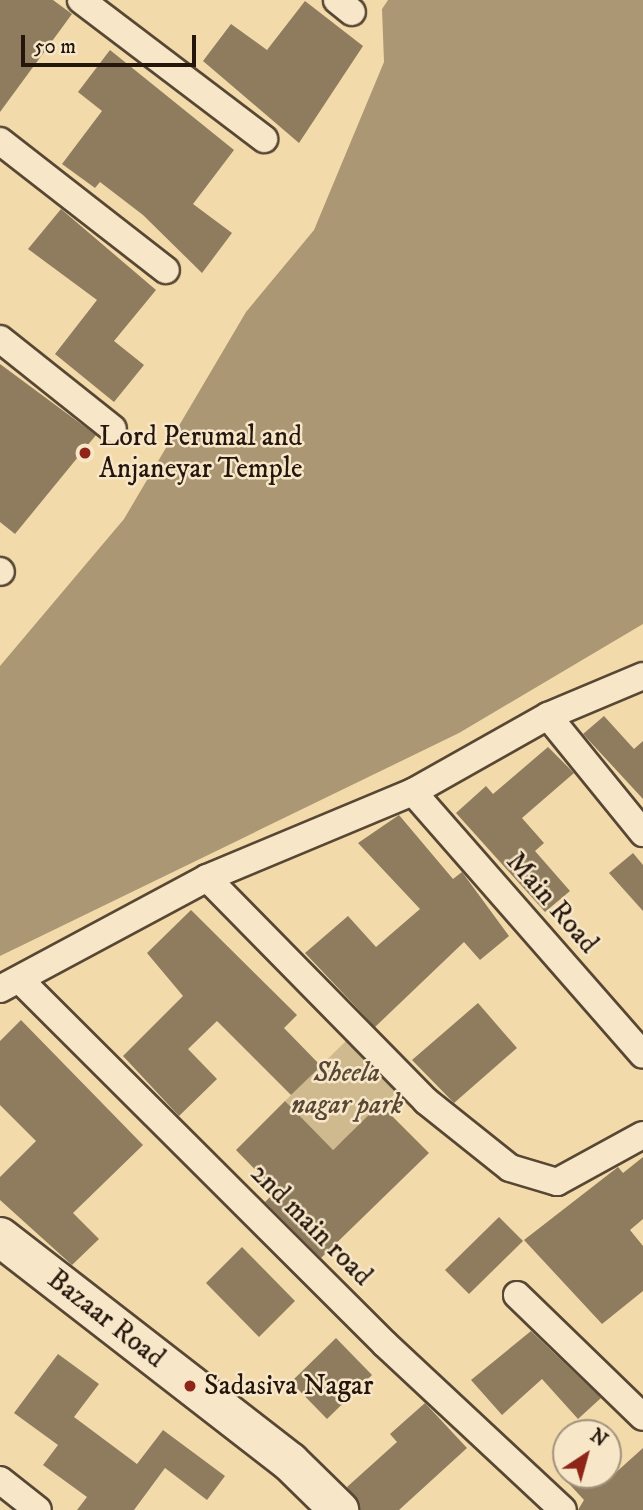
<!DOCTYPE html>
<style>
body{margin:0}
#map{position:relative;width:643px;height:1510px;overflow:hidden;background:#f2daaa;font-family:"IM FELL DW Pica",serif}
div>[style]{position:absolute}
.green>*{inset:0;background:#cfb98f}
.water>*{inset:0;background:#ac9775}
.building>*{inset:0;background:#8f7c5f}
.roads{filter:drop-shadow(2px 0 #584734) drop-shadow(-2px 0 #584734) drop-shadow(0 2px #584734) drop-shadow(0 -2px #584734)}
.minor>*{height:26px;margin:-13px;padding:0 13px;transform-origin:13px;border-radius:13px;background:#f7e7c8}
.secondary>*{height:38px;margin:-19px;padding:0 19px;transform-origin:19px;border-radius:19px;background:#f7e7c8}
.dots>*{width:19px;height:19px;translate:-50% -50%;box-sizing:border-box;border:4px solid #f7e7c8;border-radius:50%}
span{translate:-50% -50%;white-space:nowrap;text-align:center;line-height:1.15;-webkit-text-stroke:5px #f7e7c8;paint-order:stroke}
.poi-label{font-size:28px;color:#24160d}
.left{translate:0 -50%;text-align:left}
.street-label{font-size:28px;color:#24160d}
.park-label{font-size:28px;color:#574734;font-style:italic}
.north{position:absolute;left:552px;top:1419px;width:70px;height:70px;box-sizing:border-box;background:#f7e7c8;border:2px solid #a3937d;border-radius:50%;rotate:36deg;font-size:19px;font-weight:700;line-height:28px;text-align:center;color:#24160d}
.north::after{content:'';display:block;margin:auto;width:24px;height:32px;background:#8f2418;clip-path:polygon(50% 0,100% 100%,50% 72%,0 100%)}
.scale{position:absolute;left:21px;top:35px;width:175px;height:32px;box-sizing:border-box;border:4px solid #24160d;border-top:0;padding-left:9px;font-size:21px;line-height:24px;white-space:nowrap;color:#24160d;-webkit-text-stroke:5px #f7e7c8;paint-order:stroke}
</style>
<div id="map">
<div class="green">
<i style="clip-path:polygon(349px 1038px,397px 1092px,329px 1153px,285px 1101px)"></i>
</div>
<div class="water">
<i style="clip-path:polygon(388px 0,643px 0,643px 624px,459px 733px,0 956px,0 666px,124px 519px,246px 312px,314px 230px,384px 62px,382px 9px)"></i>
</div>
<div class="building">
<i style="clip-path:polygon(0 0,53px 0,72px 14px,0 112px)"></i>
<i style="clip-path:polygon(305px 1px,363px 46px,299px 143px,203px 61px,231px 24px,267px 50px)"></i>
<i style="clip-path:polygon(110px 50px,234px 150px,193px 204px,232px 233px,202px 273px,143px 215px,100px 182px,95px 188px,62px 164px,102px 111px,78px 92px)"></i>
<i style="clip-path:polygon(61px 209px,156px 290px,114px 341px,144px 365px,114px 402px,55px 354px,97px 300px,28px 249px)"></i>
<i style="clip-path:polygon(0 364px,96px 435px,15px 534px,0 522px)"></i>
<i style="clip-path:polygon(604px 716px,634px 749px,643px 741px,643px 799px,583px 734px)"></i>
<i style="clip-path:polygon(548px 747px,574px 773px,522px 818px,544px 843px,535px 851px,570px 891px,545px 912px,456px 813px,486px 786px,493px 794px)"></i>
<i style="clip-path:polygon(399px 815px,453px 879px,462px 872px,509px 936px,480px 960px,464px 942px,375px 1027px,305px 953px,348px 916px,376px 947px,420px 909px,358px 843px)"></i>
<i style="clip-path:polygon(633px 853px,643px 865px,643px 911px,609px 873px)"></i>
<i style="clip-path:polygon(191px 910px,297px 1015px,284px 1028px,321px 1066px,291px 1095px,217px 1021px,188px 1049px,217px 1079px,179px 1116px,123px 1056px,183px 996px,147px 953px)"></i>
<i style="clip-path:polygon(478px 1003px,517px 1048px,454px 1103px,412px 1060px)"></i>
<i style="clip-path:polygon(21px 1020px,143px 1145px,73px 1213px,99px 1239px,72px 1265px,0 1200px,0 1177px,36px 1141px,0 1105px,0 1041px)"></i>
<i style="clip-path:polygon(285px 1101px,333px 1150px,380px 1104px,429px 1153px,321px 1258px,265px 1202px,276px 1191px,236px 1150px)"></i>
<i style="clip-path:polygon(643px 1157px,643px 1219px,630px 1230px,643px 1246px,643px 1291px,602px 1324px,524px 1240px,618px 1167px,623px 1173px)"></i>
<i style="clip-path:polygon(499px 1217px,523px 1241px,469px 1294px,445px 1270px)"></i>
<i style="clip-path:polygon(242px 1247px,295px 1301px,259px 1337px,206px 1283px)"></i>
<i style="clip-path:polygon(531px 1331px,601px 1398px,578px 1419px,542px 1379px,502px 1415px,471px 1380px)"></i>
<i style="clip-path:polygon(336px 1338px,372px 1375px,327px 1419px,291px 1382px)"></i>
<i style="clip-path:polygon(58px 1354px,99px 1384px,74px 1417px,137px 1464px,163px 1430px,225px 1476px,207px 1500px,165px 1468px,134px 1510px,77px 1510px,87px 1497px,43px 1465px,58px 1445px,14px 1413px)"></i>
<i style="clip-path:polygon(425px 1403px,467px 1448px,399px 1510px,360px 1510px,347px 1487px,397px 1442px,390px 1434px)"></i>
<i style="clip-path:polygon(643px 1448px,643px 1510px,578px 1510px,584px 1500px,561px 1475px,613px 1475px)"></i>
</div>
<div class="roads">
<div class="minor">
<i style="left:81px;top:0;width:230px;rotate:37.2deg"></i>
<i style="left:337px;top:0;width:19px;rotate:39deg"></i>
<i style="left:0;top:141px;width:210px;rotate:37.9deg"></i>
<i style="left:0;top:339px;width:144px;rotate:38.5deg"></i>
<i style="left:0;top:571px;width:1px;rotate:45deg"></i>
<i style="left:548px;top:716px;width:151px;rotate:50.9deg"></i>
<i style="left:413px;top:792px;width:349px;rotate:48.8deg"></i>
<i style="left:207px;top:878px;width:313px;rotate:45.5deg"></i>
<i style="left:426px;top:1101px;width:107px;rotate:38.6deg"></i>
<i style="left:510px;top:1168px;width:49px;rotate:16.6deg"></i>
<i style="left:557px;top:1182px;width:98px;rotate:-28.7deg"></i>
<i style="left:20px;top:980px;width:515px;rotate:44.92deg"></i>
<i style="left:385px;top:1344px;width:243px;rotate:43deg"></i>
<i style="left:0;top:989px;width:235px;rotate:-28.2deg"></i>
<i style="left:207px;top:878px;width:223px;rotate:-22.7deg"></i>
<i style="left:413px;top:792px;width:155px;rotate:-29.4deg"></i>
<i style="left:548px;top:716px;width:103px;rotate:-22.8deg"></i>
<i style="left:517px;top:1295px;width:175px;rotate:44.1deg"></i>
<i style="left:0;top:1480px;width:48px;rotate:38.3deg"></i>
</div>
<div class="secondary">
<i style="left:0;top:1237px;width:367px;rotate:37.8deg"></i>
<i style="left:290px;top:1462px;width:69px;rotate:44.4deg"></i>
</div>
</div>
<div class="dots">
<i style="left:85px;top:453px;background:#8f2418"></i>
<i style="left:190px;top:1386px;background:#8f2418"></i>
</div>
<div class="poi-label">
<span class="left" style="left:99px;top:453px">Lord Perumal and<br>Anjaneyar Temple</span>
<span class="left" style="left:204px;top:1386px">Sadasiva Nagar</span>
</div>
<div class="street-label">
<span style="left:552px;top:903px;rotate:49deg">Main Road</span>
<span style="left:311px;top:1225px;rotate:45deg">2nd main road</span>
<span style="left:106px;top:1319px;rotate:38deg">Bazaar Road</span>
</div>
<div class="park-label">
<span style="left:347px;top:1089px">Sheela<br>nagar park</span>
</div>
<div class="north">N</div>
<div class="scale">50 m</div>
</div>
